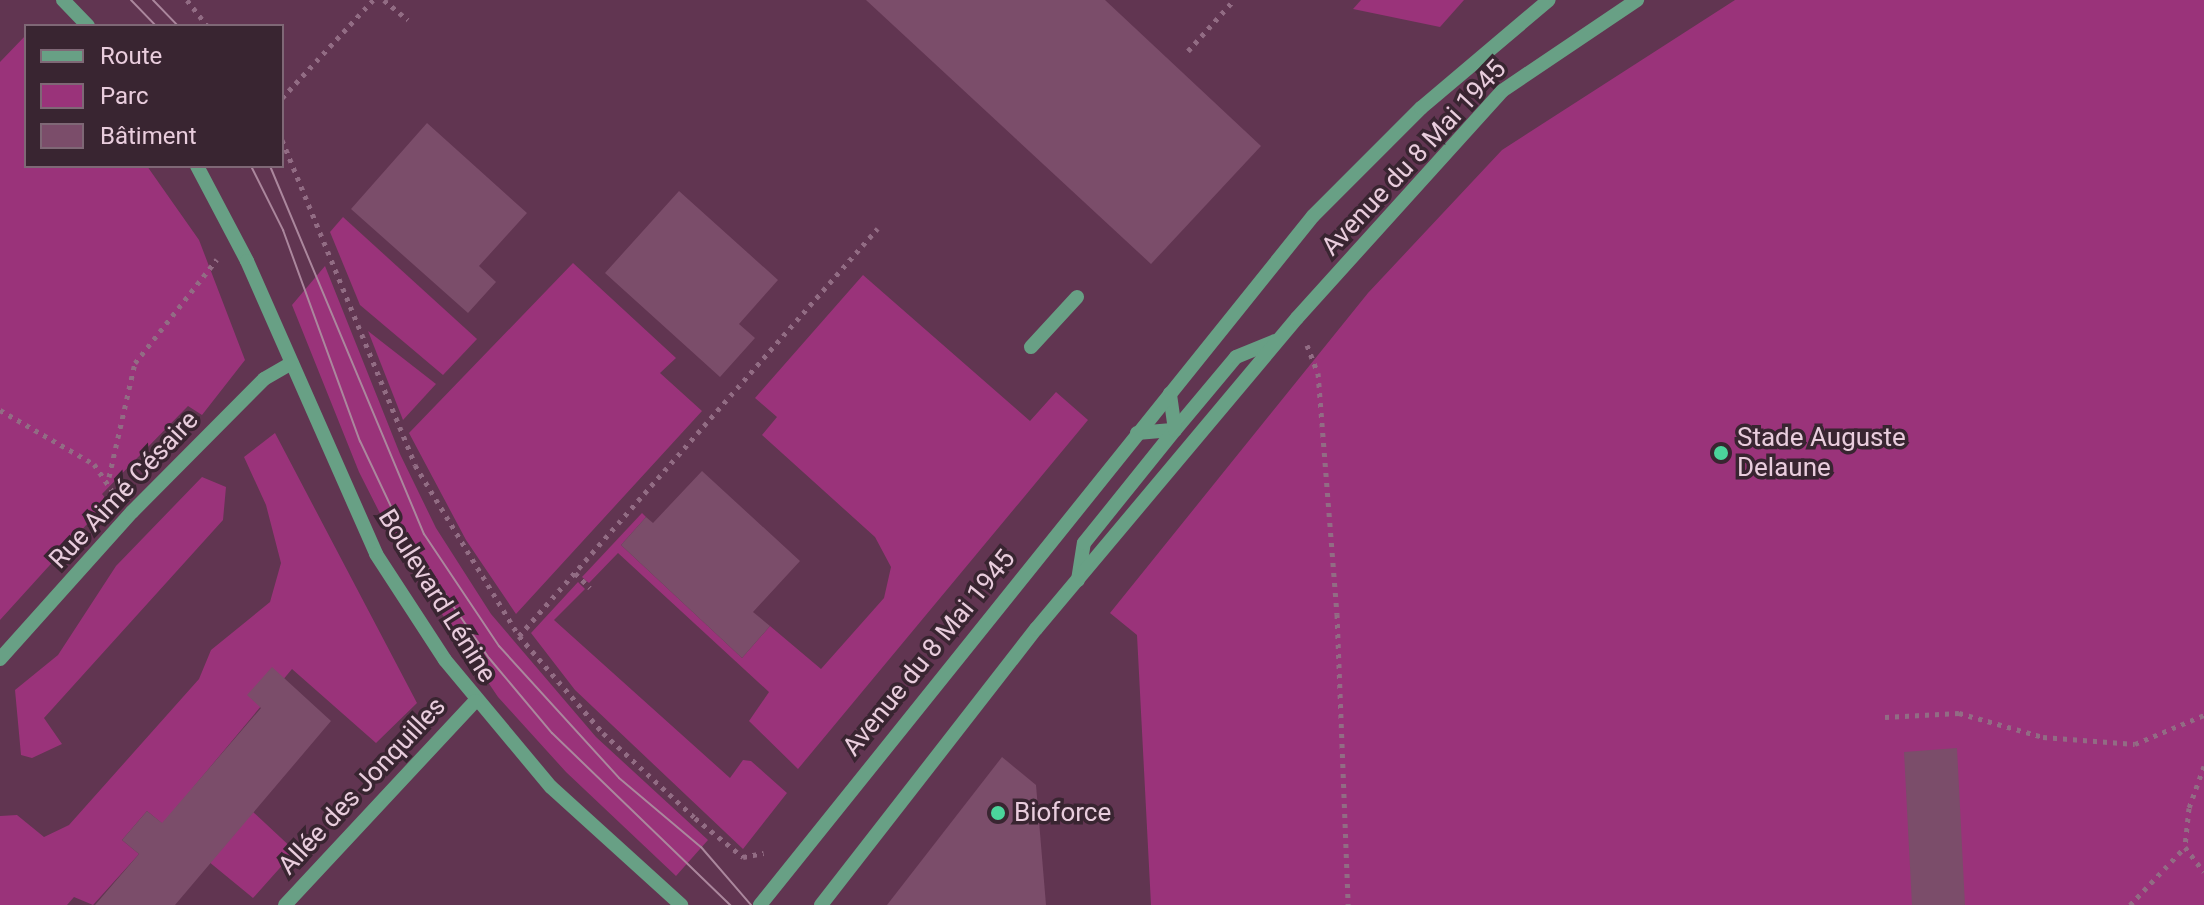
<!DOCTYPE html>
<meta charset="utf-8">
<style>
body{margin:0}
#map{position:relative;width:2204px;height:905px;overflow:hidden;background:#613551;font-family:Roboto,sans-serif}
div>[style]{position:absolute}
.green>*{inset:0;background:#9a337a}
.building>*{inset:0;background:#7b4d6a}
.path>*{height:5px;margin-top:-2.5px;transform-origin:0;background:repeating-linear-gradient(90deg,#926c84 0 4px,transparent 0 10px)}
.minor>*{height:14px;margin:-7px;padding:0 7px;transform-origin:7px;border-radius:7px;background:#68a085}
.tram>*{height:2px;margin:-1px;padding:0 1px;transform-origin:1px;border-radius:1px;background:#ab879d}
.dots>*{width:22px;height:22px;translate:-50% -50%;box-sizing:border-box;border:4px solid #392531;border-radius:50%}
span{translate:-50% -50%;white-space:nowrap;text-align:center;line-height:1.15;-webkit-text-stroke:7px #392531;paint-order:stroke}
.street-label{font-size:26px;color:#e9cddd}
.poi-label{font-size:26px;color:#e9cddd}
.left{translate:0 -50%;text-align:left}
.legend{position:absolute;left:24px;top:24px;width:260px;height:144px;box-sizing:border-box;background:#392531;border:2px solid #7f6876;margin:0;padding:10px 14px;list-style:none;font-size:24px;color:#e9cddd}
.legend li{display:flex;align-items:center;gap:16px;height:40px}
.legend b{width:40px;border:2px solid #7f6876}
</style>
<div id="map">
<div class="green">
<i style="clip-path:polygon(1361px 0,1464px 0,1440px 27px,1353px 9px)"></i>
<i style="clip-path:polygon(1735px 0,2204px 0,2204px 905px,1151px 905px,1137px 635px,1110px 613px,1368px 293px,1502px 150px)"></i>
<i style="clip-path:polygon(26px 35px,26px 166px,147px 166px,199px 240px,245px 360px,202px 415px,188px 406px,102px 494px,108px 501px,0 620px,0 62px)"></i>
<i style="clip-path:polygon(343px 217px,477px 339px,443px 375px,360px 305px,330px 232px)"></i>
<i style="clip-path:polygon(573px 263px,676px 358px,660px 373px,702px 411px,516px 614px,466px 540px,409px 433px)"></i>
<i style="clip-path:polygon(325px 266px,400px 454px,436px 528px,491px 614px,596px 737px,708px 840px,676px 876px,566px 772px,498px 697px,398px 549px,359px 472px,292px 305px)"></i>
<i style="clip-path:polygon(863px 275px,1030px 421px,1056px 392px,1088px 420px,798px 769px,749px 721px,769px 692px,618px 553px,589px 583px,582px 577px,642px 513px,646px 517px,621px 545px,742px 658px,770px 626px,821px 669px,884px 598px,891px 567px,875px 537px,762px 435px,777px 417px,755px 398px)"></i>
<i style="clip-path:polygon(368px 331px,436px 384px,403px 420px)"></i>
<i style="clip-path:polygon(275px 433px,417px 703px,376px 743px,292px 669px,191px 790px,252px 811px,295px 851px,253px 898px,147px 811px,122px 840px,139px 854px,93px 905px,74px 897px,67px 905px,0 905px,0 816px,17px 815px,44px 837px,69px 825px,199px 679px,211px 650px,270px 602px,281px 563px,266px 505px,244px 457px)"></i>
<i style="clip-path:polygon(202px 477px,226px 487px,223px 520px,44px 718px,62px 744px,32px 758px,21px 755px,15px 690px,58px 655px,116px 566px)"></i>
<i style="clip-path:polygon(578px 582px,585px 589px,554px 620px,730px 778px,743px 760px,751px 761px,787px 793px,743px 849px,575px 690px,531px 633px)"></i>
</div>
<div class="building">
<i style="clip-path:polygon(866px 0,1105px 0,1261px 146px,1151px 264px)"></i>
<i style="clip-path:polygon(427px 123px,527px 213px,479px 266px,496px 282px,468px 313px,351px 209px)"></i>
<i style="clip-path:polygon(679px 191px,778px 280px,739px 324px,755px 338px,720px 377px,605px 273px)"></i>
<i style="clip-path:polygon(702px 471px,800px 561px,753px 612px,770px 626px,742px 658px,621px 545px,646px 517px,653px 523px)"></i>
<i style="clip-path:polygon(272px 667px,331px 721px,175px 905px,95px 905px,139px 854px,122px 840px,147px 811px,162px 823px,261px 708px,247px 695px)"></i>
<i style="clip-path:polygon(1957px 748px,1965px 905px,1912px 905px,1904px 752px)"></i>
<i style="clip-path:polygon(1002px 757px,1036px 785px,1046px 905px,887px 905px)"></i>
</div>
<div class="path">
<i style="left:187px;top:0;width:33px;rotate:52deg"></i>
<i style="left:384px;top:0;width:31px;rotate:40deg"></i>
<i style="left:1188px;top:51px;width:69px;rotate:-48deg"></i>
<i style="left:282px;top:98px;width:134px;rotate:-47.1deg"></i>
<i style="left:282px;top:140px;width:351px;rotate:67.7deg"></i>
<i style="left:415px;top:465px;width:200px;rotate:58.7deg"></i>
<i style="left:519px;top:636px;width:128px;rotate:49.1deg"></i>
<i style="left:603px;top:733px;width:125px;rotate:42.7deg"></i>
<i style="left:695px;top:818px;width:62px;rotate:39.1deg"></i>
<i style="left:743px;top:857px;width:21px;rotate:-11deg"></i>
<i style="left:1307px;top:345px;width:30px;rotate:69deg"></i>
<i style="left:1318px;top:373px;width:242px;rotate:85.5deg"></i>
<i style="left:1337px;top:614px;width:291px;rotate:87.8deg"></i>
<i style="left:0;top:410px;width:108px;rotate:29.9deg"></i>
<i style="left:94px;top:464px;width:37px;rotate:56deg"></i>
<i style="left:109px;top:477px;width:117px;rotate:-77.2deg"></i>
<i style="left:135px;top:363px;width:132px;rotate:-51.7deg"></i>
<i style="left:575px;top:573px;width:21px;rotate:45deg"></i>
<i style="left:519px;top:636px;width:543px;rotate:-48.66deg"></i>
<i style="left:1885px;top:717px;width:74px;rotate:-3.1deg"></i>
<i style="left:1959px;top:713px;width:87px;rotate:15.9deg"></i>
<i style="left:2043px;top:737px;width:92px;rotate:4.4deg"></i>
<i style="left:2135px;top:744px;width:75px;rotate:-22.8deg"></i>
<i style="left:2204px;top:766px;width:45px;rotate:109.7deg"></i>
<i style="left:2189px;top:808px;width:39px;rotate:96deg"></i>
<i style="left:2185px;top:847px;width:31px;rotate:53deg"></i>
<i style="left:2130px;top:905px;width:80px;rotate:-46.5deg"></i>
</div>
<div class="minor">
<i style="left:63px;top:0;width:36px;rotate:46deg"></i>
<i style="left:197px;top:166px;width:107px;rotate:62.2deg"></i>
<i style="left:247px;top:261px;width:320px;rotate:66.2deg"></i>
<i style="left:376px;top:554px;width:126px;rotate:56.9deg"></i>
<i style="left:445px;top:660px;width:165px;rotate:50.2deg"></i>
<i style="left:551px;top:787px;width:176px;rotate:42.2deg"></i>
<i style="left:1031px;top:347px;width:68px;rotate:-47.4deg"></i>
<i style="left:1137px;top:433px;width:38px;rotate:-5deg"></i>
<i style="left:1175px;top:430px;width:95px;rotate:-50.1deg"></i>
<i style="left:1236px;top:357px;width:42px;rotate:-22.3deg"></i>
<i style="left:1078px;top:580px;width:37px;rotate:-81deg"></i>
<i style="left:1084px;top:543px;width:145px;rotate:-51.2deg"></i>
<i style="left:1175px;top:430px;width:37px;rotate:-98deg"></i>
<i style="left:0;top:659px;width:198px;rotate:-48.1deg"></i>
<i style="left:132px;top:512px;width:187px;rotate:-45.2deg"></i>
<i style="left:264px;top:379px;width:32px;rotate:-30deg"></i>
<i style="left:285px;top:905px;width:279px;rotate:-47deg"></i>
<i style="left:760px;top:905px;width:883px;rotate:-51.25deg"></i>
<i style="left:1313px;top:216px;width:153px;rotate:-45deg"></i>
<i style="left:1421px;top:108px;width:167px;rotate:-40.2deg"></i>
<i style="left:821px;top:905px;width:350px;rotate:-52.1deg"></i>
<i style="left:1036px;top:629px;width:406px;rotate:-50deg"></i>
<i style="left:1297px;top:318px;width:306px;rotate:-47.9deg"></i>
<i style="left:1502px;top:91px;width:163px;rotate:-34deg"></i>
</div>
<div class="tram">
<i style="left:131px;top:0;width:36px;rotate:46deg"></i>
<i style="left:153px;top:0;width:36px;rotate:46deg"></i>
<i style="left:251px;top:166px;width:72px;rotate:63.4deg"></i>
<i style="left:283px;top:230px;width:225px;rotate:70deg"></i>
<i style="left:360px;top:441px;width:105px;rotate:64.7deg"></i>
<i style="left:405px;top:536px;width:148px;rotate:55.5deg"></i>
<i style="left:489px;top:658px;width:98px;rotate:50deg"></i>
<i style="left:552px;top:733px;width:248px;rotate:44deg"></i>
<i style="left:270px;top:166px;width:399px;rotate:67.3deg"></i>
<i style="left:424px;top:534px;width:135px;rotate:56.2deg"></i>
<i style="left:499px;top:646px;width:178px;rotate:47.7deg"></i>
<i style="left:619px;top:778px;width:107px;rotate:40.1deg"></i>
<i style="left:701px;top:847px;width:77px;rotate:49.2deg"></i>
</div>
<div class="dots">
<i style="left:1721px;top:453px;background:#4bd49b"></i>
<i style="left:998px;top:813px;background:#4bd49b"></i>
</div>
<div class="street-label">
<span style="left:1414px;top:158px;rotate:-47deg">Avenue du 8 Mai 1945</span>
<span style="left:124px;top:490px;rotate:-47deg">Rue Aimé Césaire</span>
<span style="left:437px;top:596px;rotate:58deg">Boulevard Lénine</span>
<span style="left:929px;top:653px;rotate:-51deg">Avenue du 8 Mai 1945</span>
<span style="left:362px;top:786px;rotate:-47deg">Allée des Jonquilles</span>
</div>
<div class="poi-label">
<span class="left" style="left:1737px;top:453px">Stade Auguste<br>Delaune</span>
<span class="left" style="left:1014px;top:813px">Bioforce</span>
</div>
<ul class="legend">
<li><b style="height:10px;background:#68a085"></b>Route</li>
<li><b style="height:22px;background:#9a337a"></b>Parc</li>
<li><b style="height:22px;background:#7b4d6a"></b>Bâtiment</li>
</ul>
</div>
